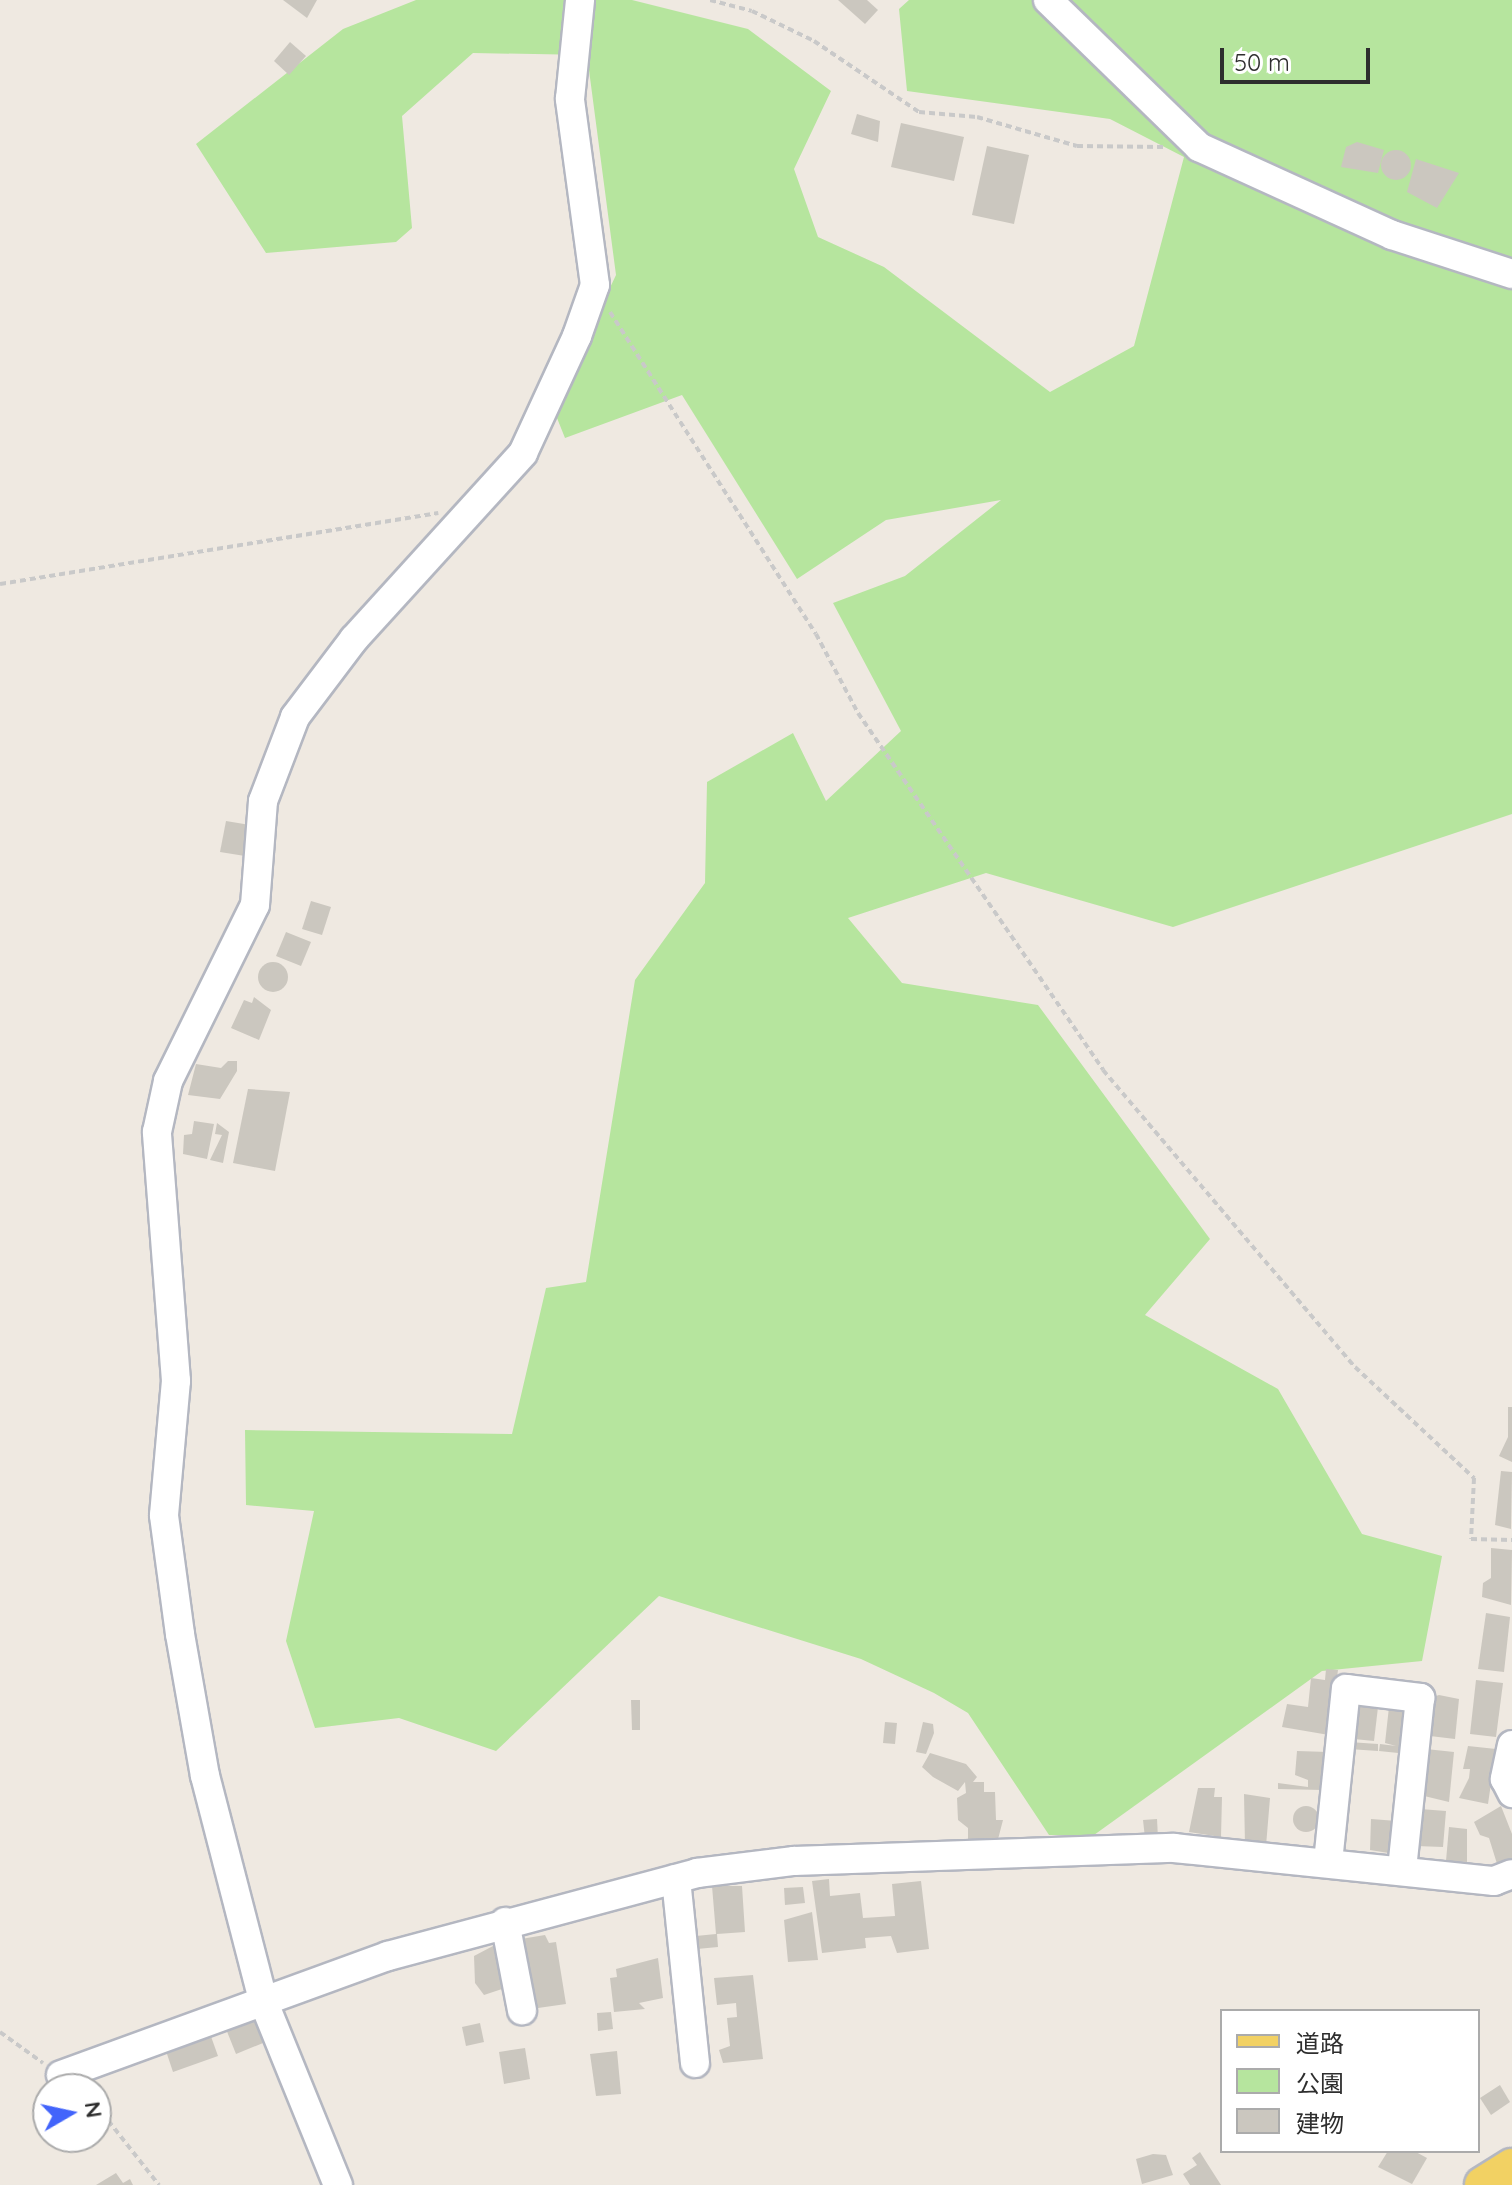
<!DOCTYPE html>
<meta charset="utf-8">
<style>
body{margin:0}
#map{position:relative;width:1512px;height:2185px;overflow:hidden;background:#efe9e1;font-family:Quicksand,"Noto Sans JP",sans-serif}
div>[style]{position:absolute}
.green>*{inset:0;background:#b6e59e}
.building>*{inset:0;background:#cbc7bf}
.round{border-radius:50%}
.path>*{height:4px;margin-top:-2px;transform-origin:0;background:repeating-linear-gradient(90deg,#c9c9c9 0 6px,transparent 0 10px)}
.roads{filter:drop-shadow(2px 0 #b4b7c1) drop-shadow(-2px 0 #b4b7c1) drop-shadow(0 2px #b4b7c1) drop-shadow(0 -2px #b4b7c1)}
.minor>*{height:28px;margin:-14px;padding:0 14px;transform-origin:14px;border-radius:14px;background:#fff}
.major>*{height:36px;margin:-18px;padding:0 18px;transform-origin:18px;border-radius:18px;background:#f2d163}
span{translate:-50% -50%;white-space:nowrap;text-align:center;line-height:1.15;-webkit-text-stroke:6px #fff;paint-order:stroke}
.legend{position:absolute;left:1220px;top:2009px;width:260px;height:144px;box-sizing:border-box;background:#fff;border:2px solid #ababab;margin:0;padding:10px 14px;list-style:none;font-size:24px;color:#2e2e2e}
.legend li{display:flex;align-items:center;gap:16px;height:40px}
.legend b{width:40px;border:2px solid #ababab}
.north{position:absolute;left:32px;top:2073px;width:80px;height:80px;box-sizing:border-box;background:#fff;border:2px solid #ababab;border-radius:50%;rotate:81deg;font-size:22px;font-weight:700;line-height:32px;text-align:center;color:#2e2e2e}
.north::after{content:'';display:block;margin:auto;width:28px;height:36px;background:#4264fb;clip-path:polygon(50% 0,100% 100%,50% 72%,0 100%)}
.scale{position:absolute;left:1220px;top:48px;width:150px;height:36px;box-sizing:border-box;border:4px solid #2e2e2e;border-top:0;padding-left:10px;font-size:24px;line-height:28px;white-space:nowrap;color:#2e2e2e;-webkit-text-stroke:6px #fff;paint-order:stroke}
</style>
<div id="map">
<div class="green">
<i style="clip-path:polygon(416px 0,632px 0,748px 29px,831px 91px,794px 169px,818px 237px,884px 267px,1050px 392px,1134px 346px,1184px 157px,1110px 119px,907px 91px,899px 9px,909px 0,1512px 0,1512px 814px,1173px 927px,986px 873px,848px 918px,902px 983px,1038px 1005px,1210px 1239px,1145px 1315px,1278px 1389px,1362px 1534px,1442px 1556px,1422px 1661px,1322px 1671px,1094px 1835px,1049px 1835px,968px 1713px,934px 1693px,861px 1659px,659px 1596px,496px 1751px,399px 1718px,315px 1728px,286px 1641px,314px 1511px,246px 1505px,245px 1430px,512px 1434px,546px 1288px,586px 1282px,635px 980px,705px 883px,707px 782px,793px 733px,826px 801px,901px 731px,833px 603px,905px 576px,1001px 500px,886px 520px,797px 579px,682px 395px,565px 438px,553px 408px,616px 275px,587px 55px,473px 53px,402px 116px,412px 228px,396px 242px,266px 253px,196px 144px,343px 29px)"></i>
</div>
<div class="building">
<i style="clip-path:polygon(283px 0,317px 0,307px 18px)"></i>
<i style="clip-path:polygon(838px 0,867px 0,878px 10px,865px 24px)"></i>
<i style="clip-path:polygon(290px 42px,306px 56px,289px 75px,274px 61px)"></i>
<i style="clip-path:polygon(857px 114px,880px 121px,878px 142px,851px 134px)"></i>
<i style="clip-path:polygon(901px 123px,964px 137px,954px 181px,891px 167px)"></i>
<i style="clip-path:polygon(1357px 142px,1384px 150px,1378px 173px,1341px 167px,1346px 147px)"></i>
<i style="clip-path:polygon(987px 146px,1029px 155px,1014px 224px,972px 215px)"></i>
<i class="round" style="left:1381px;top:150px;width:30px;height:30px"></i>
<i style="clip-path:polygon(1416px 159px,1459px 173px,1437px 208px,1407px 192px)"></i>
<i style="clip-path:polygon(226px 821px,250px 825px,245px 856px,220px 852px)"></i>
<i style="clip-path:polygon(311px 901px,331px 907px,322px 935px,302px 929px)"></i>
<i style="clip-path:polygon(286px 932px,311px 942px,301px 966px,276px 956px)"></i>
<i class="round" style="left:258px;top:962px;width:30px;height:30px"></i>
<i style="clip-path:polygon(254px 997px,271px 1010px,259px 1040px,231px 1028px,244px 1000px,252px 1003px)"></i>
<i style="clip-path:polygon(228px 1061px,237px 1061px,237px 1071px,220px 1099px,188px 1095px,196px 1064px,221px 1068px)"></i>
<i style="clip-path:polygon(248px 1089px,290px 1092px,275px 1171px,233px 1163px)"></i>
<i style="clip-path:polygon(194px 1121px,214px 1124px,207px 1159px,183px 1154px,184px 1135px,192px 1134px)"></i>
<i style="clip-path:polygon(217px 1123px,229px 1132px,223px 1163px,210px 1160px,222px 1135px,215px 1134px)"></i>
<i style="clip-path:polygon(1508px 1407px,1512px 1407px,1512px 1462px,1499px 1456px,1508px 1437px)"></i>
<i style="clip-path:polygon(1501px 1471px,1512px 1472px,1511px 1529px,1495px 1525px)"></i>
<i style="clip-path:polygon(1491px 1548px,1512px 1550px,1511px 1605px,1482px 1597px,1483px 1583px,1491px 1578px)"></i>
<i style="clip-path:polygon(1486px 1613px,1510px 1617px,1504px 1672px,1478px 1669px)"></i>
<i style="clip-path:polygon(1326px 1669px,1338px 1670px,1329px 1735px,1282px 1727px,1287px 1704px,1308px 1707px,1311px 1678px,1325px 1680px)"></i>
<i style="clip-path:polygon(1476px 1680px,1503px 1683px,1496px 1737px,1470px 1734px)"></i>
<i style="clip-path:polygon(1439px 1695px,1459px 1699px,1455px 1739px,1430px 1736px,1430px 1698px)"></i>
<i style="clip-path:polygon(631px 1700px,640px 1700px,640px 1730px,632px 1730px)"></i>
<i style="clip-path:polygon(1357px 1705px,1378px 1707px,1374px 1741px,1354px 1739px)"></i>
<i style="clip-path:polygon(1389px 1707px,1410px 1710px,1408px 1754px,1379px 1751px,1380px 1744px,1396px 1746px,1385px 1743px)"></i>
<i style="clip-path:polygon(885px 1722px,897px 1723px,895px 1744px,883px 1743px)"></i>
<i style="clip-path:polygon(923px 1722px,933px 1724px,934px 1733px,926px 1754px,916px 1752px)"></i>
<i style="clip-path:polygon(1349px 1742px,1378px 1744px,1378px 1751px,1349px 1749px)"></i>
<i style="clip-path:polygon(1468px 1746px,1496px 1749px,1488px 1804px,1459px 1798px,1469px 1778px,1470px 1769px,1463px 1769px)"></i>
<i style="clip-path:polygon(1426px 1749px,1454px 1752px,1449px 1802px,1420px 1795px)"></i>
<i style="clip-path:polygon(1297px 1751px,1328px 1752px,1323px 1790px,1278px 1789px,1278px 1783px,1308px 1787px,1308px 1780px,1295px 1775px)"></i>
<i style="clip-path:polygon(930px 1753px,966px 1764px,977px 1777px,973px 1782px,984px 1782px,984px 1792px,995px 1792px,996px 1820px,1003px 1820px,996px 1847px,968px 1848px,968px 1828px,958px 1820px,957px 1798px,966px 1793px,965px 1782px,958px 1791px,933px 1777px,922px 1767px)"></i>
<i style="clip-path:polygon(1198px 1788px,1215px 1788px,1214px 1797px,1222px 1797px,1221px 1837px,1189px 1832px)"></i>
<i style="clip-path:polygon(1244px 1794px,1270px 1798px,1266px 1846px,1245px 1845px)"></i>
<i style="clip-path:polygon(1501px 1806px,1512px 1834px,1512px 1867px,1498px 1867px,1489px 1838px,1480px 1835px,1474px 1822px)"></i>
<i class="round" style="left:1293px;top:1806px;width:26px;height:26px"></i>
<i style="clip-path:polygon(1420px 1809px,1446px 1811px,1443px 1847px,1416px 1846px)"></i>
<i style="clip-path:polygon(1157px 1819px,1158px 1838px,1145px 1838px,1143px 1820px)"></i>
<i style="clip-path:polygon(1371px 1819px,1397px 1821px,1395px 1854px,1370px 1850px)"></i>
<i style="clip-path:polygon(1449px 1827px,1467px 1829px,1467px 1862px,1446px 1861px)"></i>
<i style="clip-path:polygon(829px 1879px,830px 1896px,860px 1893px,863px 1918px,895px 1916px,892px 1884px,921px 1881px,929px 1949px,897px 1953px,891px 1936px,865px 1938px,866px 1948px,822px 1953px,812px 1881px)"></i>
<i style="clip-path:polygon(712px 1886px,742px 1886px,745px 1932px,717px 1934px,718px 1947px,697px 1949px,696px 1936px,716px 1934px)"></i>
<i style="clip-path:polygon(803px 1887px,805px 1903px,785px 1905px,784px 1888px)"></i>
<i style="clip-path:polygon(812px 1912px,818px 1960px,788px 1962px,784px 1920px)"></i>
<i style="clip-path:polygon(545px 1935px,549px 1943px,556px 1942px,566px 2004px,531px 2009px,521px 1939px)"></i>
<i style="clip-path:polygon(493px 1946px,502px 1949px,508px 1987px,484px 1995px,475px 1983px,474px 1956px)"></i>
<i style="clip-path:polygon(658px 1958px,663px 1998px,639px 2003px,645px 2009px,614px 2012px,610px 1978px,617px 1977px,616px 1969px)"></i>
<i style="clip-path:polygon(753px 1975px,763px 2059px,723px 2063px,719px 2050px,730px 2046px,727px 2018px,737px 2017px,736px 2003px,717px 2005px,714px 1978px)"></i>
<i style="clip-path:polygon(611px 2012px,613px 2029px,598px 2031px,597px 2013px)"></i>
<i style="clip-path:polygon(252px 2013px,263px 2043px,236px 2054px,224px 2024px)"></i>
<i style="clip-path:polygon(480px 2023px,484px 2042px,466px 2046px,462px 2027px)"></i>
<i style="clip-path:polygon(208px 2028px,218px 2056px,173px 2072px,163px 2042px)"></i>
<i style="clip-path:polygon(525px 2048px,530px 2079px,504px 2084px,499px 2052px)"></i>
<i style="clip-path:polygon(617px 2051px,621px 2094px,596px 2096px,590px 2054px)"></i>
<i style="clip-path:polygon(1500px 2085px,1510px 2102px,1491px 2115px,1480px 2098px)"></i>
<i style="clip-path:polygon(1388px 2151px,1414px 2151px,1427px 2158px,1412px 2184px,1378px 2167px)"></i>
<i style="clip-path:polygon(1200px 2152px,1205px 2160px,1221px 2185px,1190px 2185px,1183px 2174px,1197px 2165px,1192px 2158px)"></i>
<i style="clip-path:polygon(1153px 2154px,1166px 2155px,1173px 2175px,1142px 2184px,1136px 2159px)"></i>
<i style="clip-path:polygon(116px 2173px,123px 2183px,130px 2179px,133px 2185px,96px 2185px)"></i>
</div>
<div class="path">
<i style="left:710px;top:0;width:43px;rotate:14.7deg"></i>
<i style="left:752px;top:11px;width:69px;rotate:25.8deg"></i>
<i style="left:814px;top:41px;width:127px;rotate:34.1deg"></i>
<i style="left:919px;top:112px;width:58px;rotate:4.9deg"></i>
<i style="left:977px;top:117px;width:104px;rotate:16.2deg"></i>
<i style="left:1077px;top:146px;width:88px;rotate:0.7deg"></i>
<i style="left:610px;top:312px;width:382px;rotate:57.4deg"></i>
<i style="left:816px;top:634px;width:89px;rotate:62deg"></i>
<i style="left:858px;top:713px;width:433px;rotate:55.5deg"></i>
<i style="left:1103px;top:1070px;width:390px;rotate:49.7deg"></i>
<i style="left:1355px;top:1367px;width:163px;rotate:43deg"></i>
<i style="left:1474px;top:1478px;width:61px;rotate:92.8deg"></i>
<i style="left:1471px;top:1539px;width:41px;rotate:1.4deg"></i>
<i style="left:0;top:584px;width:444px;rotate:-9.2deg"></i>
<i style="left:0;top:2032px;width:53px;rotate:35.8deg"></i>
<i style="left:96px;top:2105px;width:102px;rotate:51.8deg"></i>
</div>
<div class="roads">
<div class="minor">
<i style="left:1048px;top:0;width:211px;rotate:44.2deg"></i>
<i style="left:1199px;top:147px;width:212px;rotate:24.5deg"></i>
<i style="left:1392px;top:235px;width:126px;rotate:18deg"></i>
<i style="left:1512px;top:1745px;width:35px;rotate:102deg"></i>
<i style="left:1505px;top:1779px;width:16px;rotate:63deg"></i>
<i style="left:1328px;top:1862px;width:174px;rotate:-84.1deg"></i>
<i style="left:1346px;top:1689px;width:75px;rotate:6.9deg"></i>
<i style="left:1420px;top:1698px;width:172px;rotate:96deg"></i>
<i style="left:676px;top:1879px;width:185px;rotate:84.1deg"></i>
<i style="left:505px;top:1922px;width:90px;rotate:79.1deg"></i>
<i style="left:61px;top:2075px;width:348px;rotate:-20deg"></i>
<i style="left:388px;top:1956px;width:320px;rotate:-15deg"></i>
<i style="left:697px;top:1873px;width:98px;rotate:-7.1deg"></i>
<i style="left:794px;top:1861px;width:380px;rotate:-2deg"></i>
<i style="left:1174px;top:1848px;width:322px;rotate:5.9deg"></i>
<i style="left:1494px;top:1881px;width:19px;rotate:-21deg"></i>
<i style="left:338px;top:2185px;width:200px;rotate:-112.1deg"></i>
<i style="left:263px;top:2000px;width:231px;rotate:-104.5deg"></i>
<i style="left:205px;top:1776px;width:144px;rotate:-100deg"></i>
<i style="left:180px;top:1634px;width:120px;rotate:-97.7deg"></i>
<i style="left:164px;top:1515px;width:135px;rotate:-84.9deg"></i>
<i style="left:176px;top:1381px;width:250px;rotate:-94.4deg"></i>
<i style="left:157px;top:1132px;width:52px;rotate:-77.8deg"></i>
<i style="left:168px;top:1081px;width:196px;rotate:-63.7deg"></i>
<i style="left:255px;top:905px;width:104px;rotate:-85.6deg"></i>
<i style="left:263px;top:801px;width:90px;rotate:-69.1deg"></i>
<i style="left:295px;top:717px;width:98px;rotate:-52.9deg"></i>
<i style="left:354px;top:639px;width:251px;rotate:-47.7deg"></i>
<i style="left:523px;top:453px;width:129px;rotate:-65.2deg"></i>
<i style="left:577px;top:336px;width:54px;rotate:-70.6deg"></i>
<i style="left:595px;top:285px;width:188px;rotate:-97.7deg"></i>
<i style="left:570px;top:99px;width:100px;rotate:-84.2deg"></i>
</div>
<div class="major">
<i style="left:1483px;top:2185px;width:34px;rotate:-32deg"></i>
</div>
</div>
<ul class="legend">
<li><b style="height:10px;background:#f2d163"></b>道路</li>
<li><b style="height:22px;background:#b6e59e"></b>公園</li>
<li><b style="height:22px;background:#cbc7bf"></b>建物</li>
</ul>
<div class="north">N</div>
<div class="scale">50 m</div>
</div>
